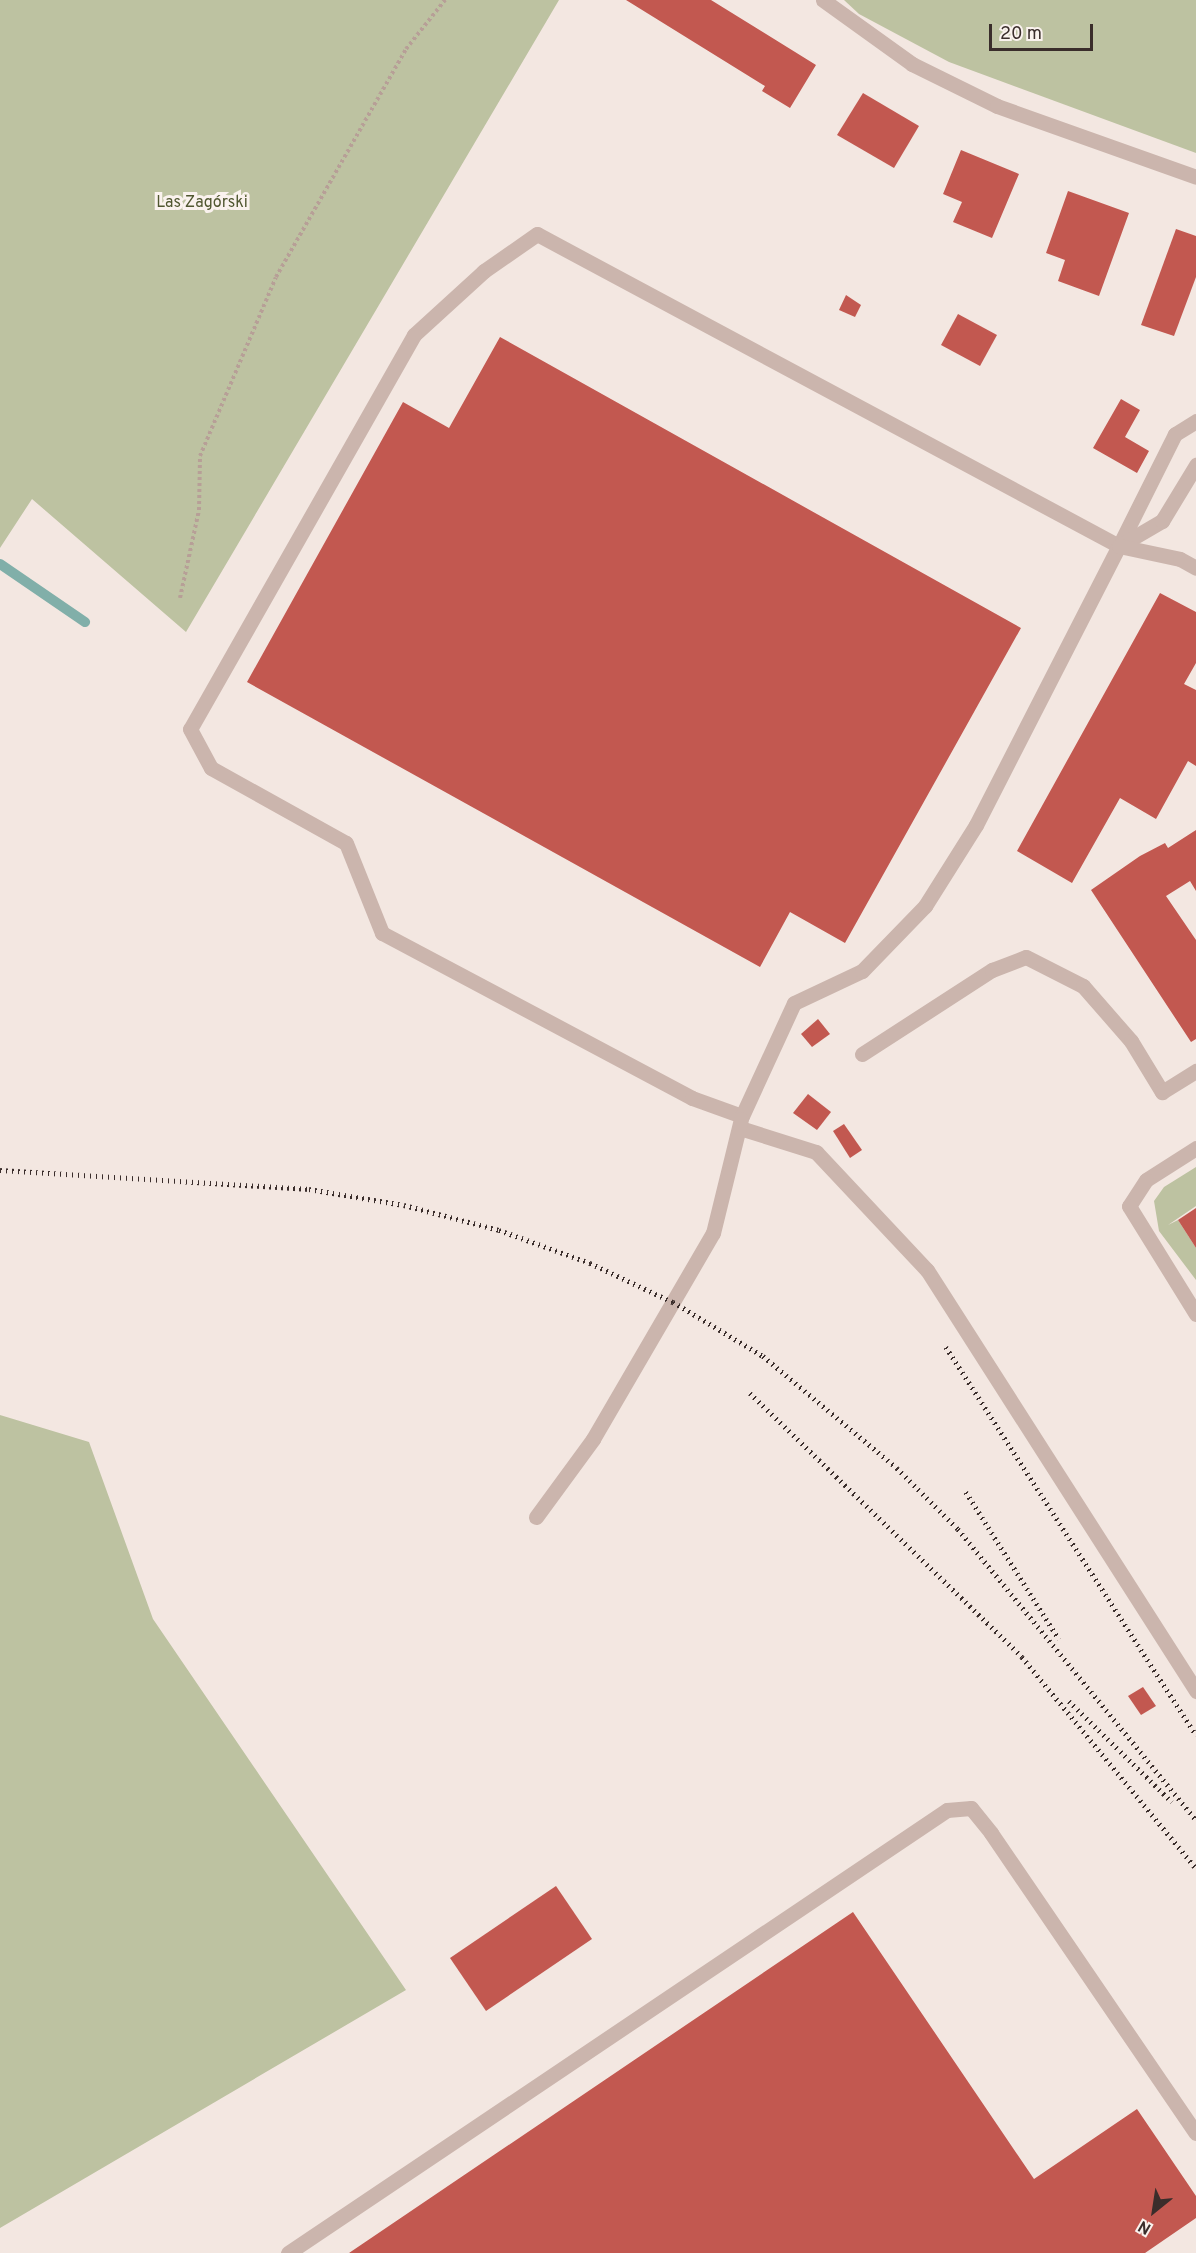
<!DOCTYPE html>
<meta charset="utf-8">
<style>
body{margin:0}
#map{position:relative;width:1196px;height:2253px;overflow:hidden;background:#f3e7e1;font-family:Overpass,sans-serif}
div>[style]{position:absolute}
.green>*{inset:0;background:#bdc2a1}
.stream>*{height:10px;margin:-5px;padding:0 5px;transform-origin:5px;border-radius:5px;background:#81afa9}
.building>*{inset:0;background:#c25850}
.path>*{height:4px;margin-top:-2px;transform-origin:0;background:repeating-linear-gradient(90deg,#b79f97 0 3px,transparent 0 6px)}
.service>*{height:15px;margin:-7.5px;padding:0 7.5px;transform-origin:7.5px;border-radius:7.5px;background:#cbb5ad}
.rail>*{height:4.5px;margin-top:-2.25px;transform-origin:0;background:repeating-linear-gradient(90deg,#3a2d2b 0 1.5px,transparent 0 6px)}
span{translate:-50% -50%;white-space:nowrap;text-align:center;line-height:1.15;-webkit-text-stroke:6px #faf2ee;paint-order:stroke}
.park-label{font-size:16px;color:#505730}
.north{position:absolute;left:1124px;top:2181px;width:60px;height:60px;-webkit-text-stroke:4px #faf2ee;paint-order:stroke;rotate:210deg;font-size:16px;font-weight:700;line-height:24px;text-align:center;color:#3a2d2b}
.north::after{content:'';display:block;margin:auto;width:21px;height:27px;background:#3a2d2b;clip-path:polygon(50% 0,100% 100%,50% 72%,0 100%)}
.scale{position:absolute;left:989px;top:24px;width:104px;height:27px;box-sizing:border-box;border:3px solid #3a2d2b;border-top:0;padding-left:8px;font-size:18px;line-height:21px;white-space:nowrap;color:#3a2d2b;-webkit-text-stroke:4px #faf2ee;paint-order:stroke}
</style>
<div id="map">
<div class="green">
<i style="clip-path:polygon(0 0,559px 0,186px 632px,32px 499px,0 548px)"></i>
<i style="clip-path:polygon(844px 0,1196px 0,1196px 153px,949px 62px,859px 14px)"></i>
<i style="clip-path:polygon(1196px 1167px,1196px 1206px,1168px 1225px,1178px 1220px,1196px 1248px,1196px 1280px,1159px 1231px,1154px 1201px,1164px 1187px)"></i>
<i style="clip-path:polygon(0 1415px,89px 1442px,153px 1619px,406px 1990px,0 2228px)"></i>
</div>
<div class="stream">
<i style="left:0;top:564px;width:103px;rotate:34.3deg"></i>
</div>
<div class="building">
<i style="clip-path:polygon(626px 0,711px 0,816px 65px,790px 108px,762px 91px,765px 86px)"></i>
<i style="clip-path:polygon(863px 93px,919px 126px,894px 168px,837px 135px)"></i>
<i style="clip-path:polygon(961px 150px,1019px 174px,992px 238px,953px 222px,962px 202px,943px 194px)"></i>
<i style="clip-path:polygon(1068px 191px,1129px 213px,1099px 296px,1058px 281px,1065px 260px,1046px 253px)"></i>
<i style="clip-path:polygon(1176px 229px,1196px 236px,1196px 277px,1174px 336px,1141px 325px)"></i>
<i style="clip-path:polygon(846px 295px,861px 305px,855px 317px,839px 310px)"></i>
<i style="clip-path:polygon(958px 314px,997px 335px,980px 366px,941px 345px)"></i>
<i style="clip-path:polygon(500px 337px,1021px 628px,845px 943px,790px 912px,760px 967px,247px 682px,403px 402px,449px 428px)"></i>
<i style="clip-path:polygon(1121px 399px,1140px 410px,1125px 437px,1149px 451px,1137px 473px,1093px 448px)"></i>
<i style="clip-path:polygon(1160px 593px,1196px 612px,1196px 663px,1184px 684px,1196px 690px,1196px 766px,1188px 761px,1156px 819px,1120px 798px,1072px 883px,1017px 851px)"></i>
<i style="clip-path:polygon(1196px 830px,1196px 891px,1190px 881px,1166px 896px,1196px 940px,1196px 1039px,1191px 1042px,1091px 890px,1140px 856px,1165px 843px,1168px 848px)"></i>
<i style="clip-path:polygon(818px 1019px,830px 1034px,812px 1047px,801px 1034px)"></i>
<i style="clip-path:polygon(808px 1094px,831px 1112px,817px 1130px,793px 1113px)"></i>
<i style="clip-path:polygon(844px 1124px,862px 1150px,850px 1158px,833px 1131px)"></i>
<i style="clip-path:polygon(1196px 1208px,1196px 1248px,1178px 1220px)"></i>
<i style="clip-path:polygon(1143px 1687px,1156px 1706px,1141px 1715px,1128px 1696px)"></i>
<i style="clip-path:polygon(556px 1886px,592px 1939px,486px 2011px,450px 1958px)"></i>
<i style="clip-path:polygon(853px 1912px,1034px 2179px,1137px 2109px,1196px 2196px,1196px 2218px,1145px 2253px,349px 2253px)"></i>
</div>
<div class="path">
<i style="left:180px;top:598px;width:90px;rotate:-77.8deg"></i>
<i style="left:199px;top:510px;width:54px;rotate:-88.9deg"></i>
<i style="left:200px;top:456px;width:194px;rotate:-67deg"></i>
<i style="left:276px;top:277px;width:262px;rotate:-60.3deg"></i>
<i style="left:406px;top:49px;width:63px;rotate:-51.5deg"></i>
</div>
<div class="service">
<i style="left:823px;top:0;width:110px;rotate:35.7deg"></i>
<i style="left:912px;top:64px;width:95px;rotate:26.3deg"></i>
<i style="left:997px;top:106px;width:211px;rotate:19.6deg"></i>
<i style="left:1196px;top:421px;width:25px;rotate:148deg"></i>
<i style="left:1175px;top:434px;width:125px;rotate:116.6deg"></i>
<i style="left:1119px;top:546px;width:660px;rotate:-151.81deg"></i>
<i style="left:537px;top:234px;width:65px;rotate:145.1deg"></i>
<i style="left:484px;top:271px;width:95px;rotate:137.6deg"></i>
<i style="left:414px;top:335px;width:453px;rotate:119.6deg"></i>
<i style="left:190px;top:729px;width:44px;rotate:61.7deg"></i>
<i style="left:211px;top:768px;width:154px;rotate:29.1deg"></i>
<i style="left:346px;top:843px;width:97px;rotate:68.2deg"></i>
<i style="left:382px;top:933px;width:351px;rotate:28deg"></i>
<i style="left:692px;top:1098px;width:53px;rotate:19.8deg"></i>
<i style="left:742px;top:1116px;width:124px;rotate:-65.3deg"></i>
<i style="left:794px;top:1003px;width:75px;rotate:-25.2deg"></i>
<i style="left:862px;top:971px;width:91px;rotate:-45.9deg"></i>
<i style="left:925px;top:906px;width:96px;rotate:-57.8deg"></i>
<i style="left:976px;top:825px;width:314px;rotate:-62.9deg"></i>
<i style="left:1119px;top:546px;width:50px;rotate:-30.2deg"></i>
<i style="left:1162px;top:521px;width:66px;rotate:-58.7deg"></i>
<i style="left:1119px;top:546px;width:62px;rotate:12deg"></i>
<i style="left:1180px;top:559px;width:18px;rotate:29deg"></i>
<i style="left:862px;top:1054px;width:155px;rotate:-32.9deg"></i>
<i style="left:992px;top:970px;width:36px;rotate:-21deg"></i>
<i style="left:1026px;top:957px;width:64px;rotate:27deg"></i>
<i style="left:1083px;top:986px;width:73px;rotate:48.9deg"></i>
<i style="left:1131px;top:1041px;width:60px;rotate:58.7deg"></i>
<i style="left:1162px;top:1092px;width:40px;rotate:-32deg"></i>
<i style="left:740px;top:1128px;width:80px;rotate:17.5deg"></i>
<i style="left:816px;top:1152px;width:162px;rotate:46.8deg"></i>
<i style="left:927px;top:1270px;width:500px;rotate:57.4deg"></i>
<i style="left:1196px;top:1148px;width:59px;rotate:147.4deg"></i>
<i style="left:1146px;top:1180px;width:31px;rotate:123deg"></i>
<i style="left:1129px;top:1206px;width:127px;rotate:58.2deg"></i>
<i style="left:536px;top:1517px;width:97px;rotate:-53.8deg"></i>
<i style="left:593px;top:1439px;width:238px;rotate:-59.8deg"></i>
<i style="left:713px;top:1233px;width:117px;rotate:-76.2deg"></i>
<i style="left:288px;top:2253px;width:794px;rotate:-33.91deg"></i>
<i style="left:947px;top:1810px;width:24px;rotate:-5deg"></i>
<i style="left:971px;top:1808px;width:32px;rotate:51deg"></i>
<i style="left:991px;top:1833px;width:363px;rotate:55.7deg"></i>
</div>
<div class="rail">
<i style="left:0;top:1170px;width:310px;rotate:3.5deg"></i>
<i style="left:309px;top:1189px;width:96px;rotate:9.6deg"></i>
<i style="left:404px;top:1205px;width:98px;rotate:14.7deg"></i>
<i style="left:499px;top:1230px;width:97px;rotate:19.9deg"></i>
<i style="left:590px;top:1263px;width:92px;rotate:25.2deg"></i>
<i style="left:673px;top:1302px;width:105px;rotate:31deg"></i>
<i style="left:763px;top:1356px;width:175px;rotate:39.9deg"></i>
<i style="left:897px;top:1468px;width:86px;rotate:45deg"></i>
<i style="left:958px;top:1529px;width:376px;rotate:50.7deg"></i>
<i style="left:946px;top:1347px;width:462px;rotate:57.2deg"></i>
<i style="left:750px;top:1393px;width:379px;rotate:44.1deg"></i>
<i style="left:1022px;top:1657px;width:273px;rotate:50.5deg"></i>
<i style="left:966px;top:1492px;width:174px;rotate:57.7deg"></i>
<i style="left:1069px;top:1701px;width:144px;rotate:44.4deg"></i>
</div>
<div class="park-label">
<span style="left:202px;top:203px">Las Zagórski</span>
</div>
<div class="north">N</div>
<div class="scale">20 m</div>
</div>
